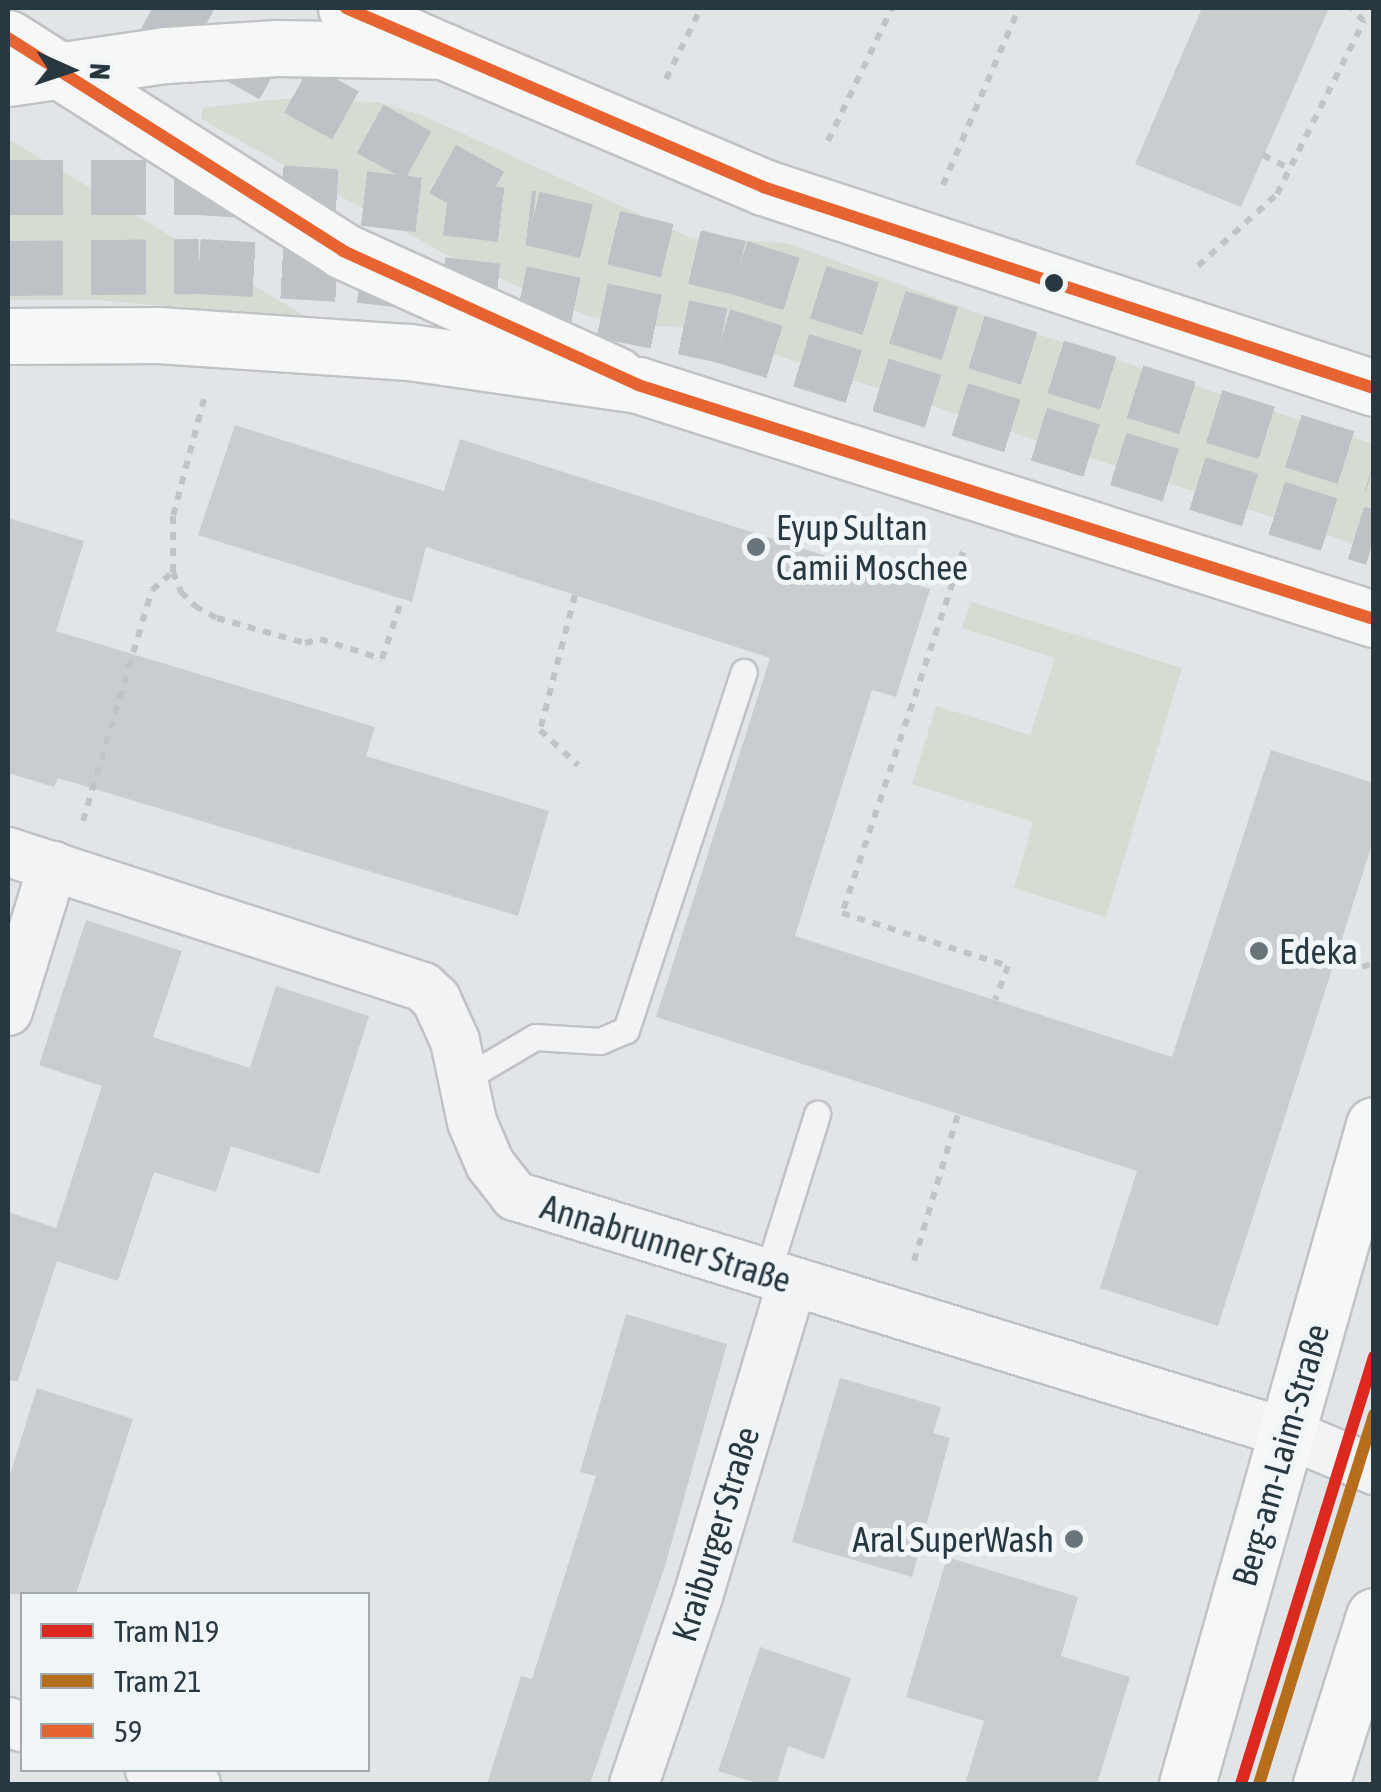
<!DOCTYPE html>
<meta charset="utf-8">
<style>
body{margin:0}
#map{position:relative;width:1381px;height:1792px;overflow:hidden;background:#e2e5e7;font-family:"Asap Condensed",sans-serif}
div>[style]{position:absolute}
.green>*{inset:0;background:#d5dcd2}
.building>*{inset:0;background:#cacdcf}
.trunk-tunnel>*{height:55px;margin-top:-27.5px;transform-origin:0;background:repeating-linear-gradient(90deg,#bdc2c6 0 55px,transparent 0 83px)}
.path>*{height:6px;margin-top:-3px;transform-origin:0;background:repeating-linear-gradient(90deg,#c0c4c6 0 8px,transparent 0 16px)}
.roads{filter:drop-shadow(2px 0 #c0c3c5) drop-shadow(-2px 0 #c0c3c5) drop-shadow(0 2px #c0c3c5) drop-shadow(0 -2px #c0c3c5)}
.service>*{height:25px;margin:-12.5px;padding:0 12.5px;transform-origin:12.5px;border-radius:12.5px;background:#f2f3f4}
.minor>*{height:48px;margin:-24px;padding:0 24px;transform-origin:24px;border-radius:24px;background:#f2f3f4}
.secondary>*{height:55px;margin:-27.5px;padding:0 27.5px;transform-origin:27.5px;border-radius:27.5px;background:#f6f7f7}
.primary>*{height:55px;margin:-27.5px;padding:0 27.5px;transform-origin:27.5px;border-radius:27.5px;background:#f6f7f7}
.trunk>*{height:55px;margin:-27.5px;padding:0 27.5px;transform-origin:27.5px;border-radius:27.5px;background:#f6f7f7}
.bus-1>*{height:12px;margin:-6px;padding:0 6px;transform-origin:6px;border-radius:6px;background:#e66432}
.tram-1>*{height:12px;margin:-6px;padding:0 6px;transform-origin:6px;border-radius:6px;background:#dc281e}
.tram-2>*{height:12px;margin:-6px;padding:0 6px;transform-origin:6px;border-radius:6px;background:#b66e1c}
.dots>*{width:28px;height:28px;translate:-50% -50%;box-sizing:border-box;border:5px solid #f0f5f7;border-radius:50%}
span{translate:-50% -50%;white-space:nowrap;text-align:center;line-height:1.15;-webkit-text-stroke:10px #f0f5f7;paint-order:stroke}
.poi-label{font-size:35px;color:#283841}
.left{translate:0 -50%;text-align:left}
.right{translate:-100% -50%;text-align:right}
.street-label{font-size:35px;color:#283841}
.frame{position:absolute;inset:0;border:10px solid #283841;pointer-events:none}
.legend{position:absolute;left:20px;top:1592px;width:350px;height:180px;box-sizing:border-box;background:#f0f5f7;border:2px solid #a0a9ae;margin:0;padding:12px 18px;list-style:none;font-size:30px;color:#283841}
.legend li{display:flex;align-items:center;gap:20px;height:50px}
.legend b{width:50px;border:2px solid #a0a9ae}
.north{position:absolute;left:20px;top:20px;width:100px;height:100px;-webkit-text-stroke:8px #f0f5f7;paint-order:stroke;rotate:93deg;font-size:28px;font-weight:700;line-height:40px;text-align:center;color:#283841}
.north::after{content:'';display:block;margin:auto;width:35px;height:45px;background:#283841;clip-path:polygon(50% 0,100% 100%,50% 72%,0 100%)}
</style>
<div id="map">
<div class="green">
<i style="clip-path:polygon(281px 99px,377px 102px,422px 115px,691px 238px,787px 243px,1010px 325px,1373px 444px,1373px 550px,690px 327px,636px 325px,588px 316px,454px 259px,201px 119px,203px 108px)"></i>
<i style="clip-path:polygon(8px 139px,310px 319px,97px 300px,8px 300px)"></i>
<i style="clip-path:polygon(971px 602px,1182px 668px,1106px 917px,1014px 888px,1033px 822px,912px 784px,936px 706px,1030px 735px,1055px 658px,962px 628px)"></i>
</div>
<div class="building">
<i style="clip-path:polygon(1202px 8px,1329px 8px,1241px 207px,1135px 164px)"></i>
<i style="clip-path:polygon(235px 425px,444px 491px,460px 439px,930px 589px,896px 697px,872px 690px,795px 936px,1172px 1057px,1271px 750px,1374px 783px,1374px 838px,1218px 1326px,1100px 1288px,1137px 1171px,656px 1017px,770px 658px,426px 547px,412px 602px,198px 535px)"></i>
<i style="clip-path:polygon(8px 518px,84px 541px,56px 631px,375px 727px,366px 756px,549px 811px,518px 916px,58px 778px,54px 787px,8px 773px)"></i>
<i style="clip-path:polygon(86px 920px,182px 951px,153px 1037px,250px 1068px,276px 986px,369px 1016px,319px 1174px,231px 1146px,216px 1192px,154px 1172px,118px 1281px,57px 1261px,18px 1381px,8px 1380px,8px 1212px,56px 1228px,102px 1086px,39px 1065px)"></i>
<i style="clip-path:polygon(626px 1314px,727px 1344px,665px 1566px,590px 1784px,487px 1784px,521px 1676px,532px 1679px,596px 1476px,580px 1472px)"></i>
<i style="clip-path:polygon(840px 1378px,941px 1407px,933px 1433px,950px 1438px,912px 1577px,792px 1542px)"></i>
<i style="clip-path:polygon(37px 1388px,133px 1419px,76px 1594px,8px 1594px,8px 1481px)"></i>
<i style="clip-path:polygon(947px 1557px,1078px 1597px,1061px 1656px,1130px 1677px,1097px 1784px,965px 1784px,984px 1721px,906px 1697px)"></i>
<i style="clip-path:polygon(760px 1647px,851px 1678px,824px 1759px,788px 1746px,777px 1784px,760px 1784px,718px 1771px)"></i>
</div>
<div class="trunk-tunnel">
<i style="left:152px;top:8px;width:408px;rotate:28.9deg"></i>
<i style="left:8px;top:187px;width:191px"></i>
<i style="left:199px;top:187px;width:165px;rotate:3.8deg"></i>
<i style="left:364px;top:198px;width:170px;rotate:6.7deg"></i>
<i style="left:533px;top:218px;width:212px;rotate:13.4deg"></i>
<i style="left:739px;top:267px;width:665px;rotate:17.4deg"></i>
<i style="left:8px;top:268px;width:191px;rotate:-0.6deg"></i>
<i style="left:199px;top:266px;width:161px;rotate:3.2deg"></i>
<i style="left:360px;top:275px;width:162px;rotate:6.4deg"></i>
<i style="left:521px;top:293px;width:205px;rotate:11.8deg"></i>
<i style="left:722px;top:335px;width:683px;rotate:17.29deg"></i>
</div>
<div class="path">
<i style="left:666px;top:79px;width:79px;rotate:-63.8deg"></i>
<i style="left:828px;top:141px;width:148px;rotate:-64.3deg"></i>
<i style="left:1263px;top:155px;width:30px;rotate:27deg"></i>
<i style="left:943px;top:185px;width:193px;rotate:-66.8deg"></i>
<i style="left:1198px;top:266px;width:107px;rotate:-42.3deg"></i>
<i style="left:1277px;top:194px;width:194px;rotate:-63.3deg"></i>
<i style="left:1364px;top:21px;width:18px;rotate:-135deg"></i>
<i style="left:204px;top:399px;width:121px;rotate:104.8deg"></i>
<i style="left:173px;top:516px;width:56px;rotate:90deg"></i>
<i style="left:173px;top:572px;width:22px;rotate:68deg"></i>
<i style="left:181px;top:592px;width:20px;rotate:45deg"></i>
<i style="left:195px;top:606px;width:25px;rotate:29deg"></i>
<i style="left:217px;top:618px;width:91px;rotate:15.9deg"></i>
<i style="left:305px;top:643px;width:16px;rotate:-15deg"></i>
<i style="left:320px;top:639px;width:65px;rotate:17.9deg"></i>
<i style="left:382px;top:659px;width:63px;rotate:-71.6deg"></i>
<i style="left:963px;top:552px;width:381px;rotate:108.5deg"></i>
<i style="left:842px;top:913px;width:174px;rotate:17.7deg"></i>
<i style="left:1008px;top:966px;width:36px;rotate:111deg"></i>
<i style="left:575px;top:595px;width:139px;rotate:104.5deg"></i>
<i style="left:540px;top:730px;width:52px;rotate:42.6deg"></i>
<i style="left:83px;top:821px;width:241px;rotate:-73.4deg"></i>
<i style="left:152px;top:590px;width:28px;rotate:-41deg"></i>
<i style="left:1362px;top:967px;width:9px;rotate:-18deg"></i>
<i style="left:914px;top:1261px;width:153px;rotate:-73.3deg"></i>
</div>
<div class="roads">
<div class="service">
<i style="left:464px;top:1079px;width:82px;rotate:-30.6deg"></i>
<i style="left:535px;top:1037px;width:65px;rotate:3.5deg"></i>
<i style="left:600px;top:1041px;width:28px;rotate:-23deg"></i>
<i style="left:626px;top:1030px;width:377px;rotate:-71.8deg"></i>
<i style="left:767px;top:1274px;width:168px;rotate:-72.6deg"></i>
</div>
<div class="minor">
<i style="left:8px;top:852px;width:436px;rotate:18deg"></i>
<i style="left:423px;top:987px;width:18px;rotate:43deg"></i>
<i style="left:436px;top:999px;width:46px;rotate:65.7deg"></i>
<i style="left:455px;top:1041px;width:83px;rotate:78.1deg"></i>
<i style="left:472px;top:1122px;width:46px;rotate:66.8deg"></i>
<i style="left:490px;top:1164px;width:41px;rotate:52deg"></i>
<i style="left:515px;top:1196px;width:808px;rotate:17.07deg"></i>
<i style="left:1287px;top:1433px;width:95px;rotate:23deg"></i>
<i style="left:8px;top:1011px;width:152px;rotate:-72.8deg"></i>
<i style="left:8px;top:1722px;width:15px;rotate:20deg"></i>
<i style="left:150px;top:1770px;width:48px;rotate:16.9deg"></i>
<i style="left:634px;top:1784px;width:199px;rotate:-71.2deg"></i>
<i style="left:698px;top:1596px;width:328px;rotate:-73.3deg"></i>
</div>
<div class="secondary">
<i style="left:346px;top:8px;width:106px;rotate:23.9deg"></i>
<i style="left:8px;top:38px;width:397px;rotate:32.4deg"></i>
<i style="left:343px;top:251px;width:300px;rotate:24.4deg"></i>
</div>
<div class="primary">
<i style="left:443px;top:51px;width:348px;rotate:23deg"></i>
<i style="left:763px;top:187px;width:643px;rotate:18.21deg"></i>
<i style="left:638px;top:385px;width:772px;rotate:17.64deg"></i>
<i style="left:1187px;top:1784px;width:685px;rotate:-74.16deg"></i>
<i style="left:1321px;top:1784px;width:176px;rotate:-72.5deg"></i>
</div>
<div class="trunk">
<i style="left:8px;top:78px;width:160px;rotate:-8.3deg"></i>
<i style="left:166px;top:55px;width:111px;rotate:-3.6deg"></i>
<i style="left:277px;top:48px;width:166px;rotate:1deg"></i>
<i style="left:8px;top:336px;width:150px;rotate:-0.4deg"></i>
<i style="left:158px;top:335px;width:252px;rotate:3.9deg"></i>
<i style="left:409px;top:352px;width:231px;rotate:8.2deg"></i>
</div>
</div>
<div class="bus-1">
<i style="left:346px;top:8px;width:454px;rotate:23.2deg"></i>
<i style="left:763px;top:187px;width:643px;rotate:18.21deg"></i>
<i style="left:8px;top:38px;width:397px;rotate:32.4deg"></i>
<i style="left:343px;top:251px;width:324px;rotate:24.4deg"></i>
<i style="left:638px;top:385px;width:772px;rotate:17.64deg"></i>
</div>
<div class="tram-1">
<i style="left:1241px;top:1784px;width:448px;rotate:-72.7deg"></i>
</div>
<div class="tram-2">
<i style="left:1259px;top:1784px;width:387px;rotate:-72.7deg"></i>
</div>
<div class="dots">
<i style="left:1054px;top:283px;background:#283841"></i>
<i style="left:756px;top:547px;background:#69757b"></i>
<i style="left:1259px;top:951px;background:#69757b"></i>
<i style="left:1074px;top:1539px;background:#69757b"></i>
</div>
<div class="poi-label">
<span class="left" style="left:776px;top:547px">Eyup Sultan<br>Camii Moschee</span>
<span class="left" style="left:1279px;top:951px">Edeka</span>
<span class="right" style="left:1054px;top:1539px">Aral SuperWash</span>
</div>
<div class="street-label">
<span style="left:666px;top:1243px;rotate:17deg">Annabrunner Straße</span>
<span style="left:1280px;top:1455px;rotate:-74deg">Berg-am-Laim-Straße</span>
<span style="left:715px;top:1534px;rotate:-73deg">Kraiburger Straße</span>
</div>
<div class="frame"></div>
<ul class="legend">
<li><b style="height:12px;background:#dc281e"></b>Tram N19</li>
<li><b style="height:12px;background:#b66e1c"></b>Tram 21</li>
<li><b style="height:12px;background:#e66432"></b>59</li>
</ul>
<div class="north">N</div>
</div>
